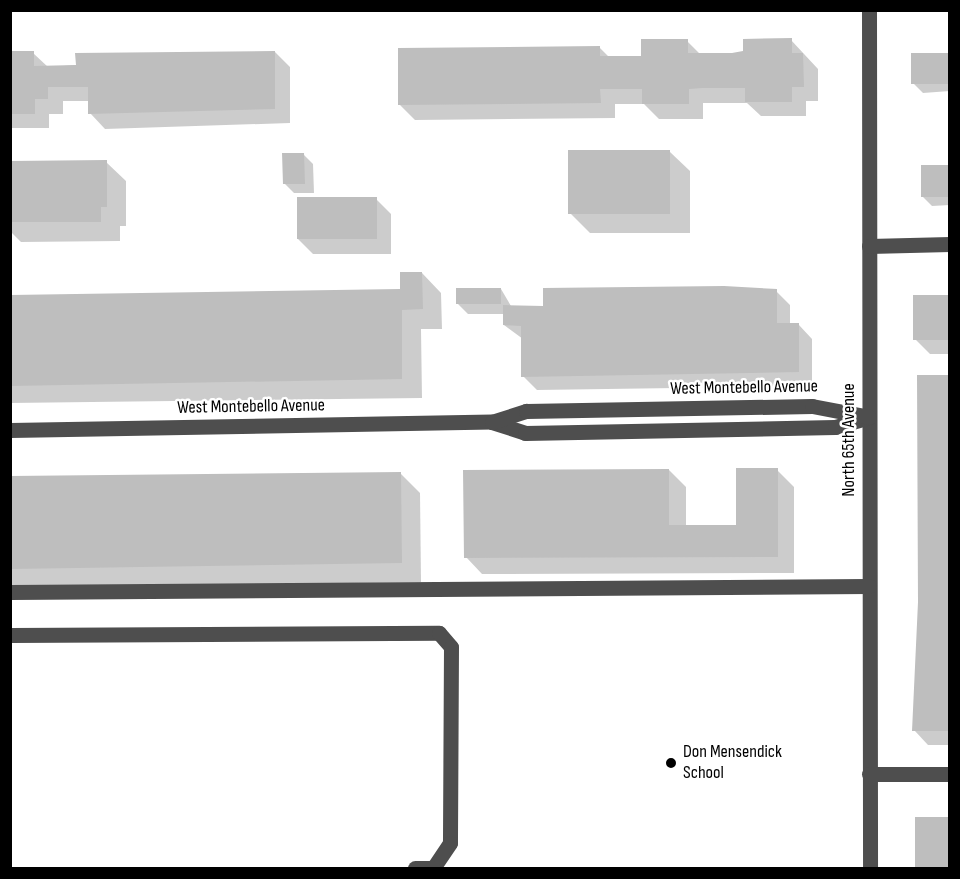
<!DOCTYPE html>
<style>
body{margin:0}
#map{position:relative;width:960px;height:879px;overflow:hidden;background:#fff;font-family:"Sofia Sans Condensed",sans-serif}
div>[style]{position:absolute}
.shadow>*{inset:0;background:#0003}
.building>*{inset:0;background:#bebebe}
.minor>*{height:15px;margin:-7.5px;padding:0 7.5px;transform-origin:7.5px;border-radius:7.5px;background:#4e4e4e}
.dots>*{width:16px;height:16px;translate:-50% -50%;box-sizing:border-box;border:3px solid #fff;border-radius:50%}
span{translate:-50% -50%;white-space:nowrap;text-align:center;line-height:1.15;-webkit-text-stroke:5px #fff;paint-order:stroke}
.street-label{font-size:18px;color:#000}
.poi-label{font-size:18px;color:#000}
.left{translate:0 -50%;text-align:left}
.frame{position:absolute;inset:0;border:12px solid #000;pointer-events:none}
</style>
<div id="map">
<div class="shadow">
<i style="clip-path:polygon(791px 40px,818px 69px,818px 101px,806px 101px,806px 116px,761px 116px,747px 103px,703px 103px,703px 119px,659px 119px,644px 104px,615px 104px,615px 118px,415px 120px,400px 105px,599px 47px,609px 57px,643px 57px,687px 41px,701px 55px,733px 55px)"></i>
<i style="clip-path:polygon(275px 52px,290px 67px,290px 123px,105px 129px,90px 113px,90px 101px,63px 101px,63px 114px,49px 114px,49px 128px,10px 128px,10px 53px,33px 53px,48px 67px)"></i>
<i style="clip-path:polygon(950px 55px,950px 91px,923px 93px,913px 83px)"></i>
<i style="clip-path:polygon(670px 152px,690px 171px,690px 233px,590px 233px,570px 213px)"></i>
<i style="clip-path:polygon(303px 154px,313px 164px,314px 193px,294px 193px,284px 183px)"></i>
<i style="clip-path:polygon(10px 162px,106px 162px,126px 181px,126px 226px,120px 226px,120px 241px,21px 242px,10px 231px)"></i>
<i style="clip-path:polygon(950px 166px,950px 205px,932px 206px,922px 196px)"></i>
<i style="clip-path:polygon(376px 199px,391px 214px,391px 254px,313px 254px,298px 239px)"></i>
<i style="clip-path:polygon(422px 273px,441px 293px,442px 329px,421px 329px,422px 398px,10px 403px,10px 296px,401px 290px)"></i>
<i style="clip-path:polygon(501px 289px,511px 306px,545px 307px,776px 291px,790px 305px,790px 325px,799px 325px,812px 339px,812px 386px,537px 390px,523px 376px,523px 339px,504px 325px,504px 314px,468px 314px,458px 304px)"></i>
<i style="clip-path:polygon(950px 297px,950px 354px,930px 354px,915px 339px)"></i>
<i style="clip-path:polygon(950px 377px,950px 745px,928px 745px,914px 730px)"></i>
<i style="clip-path:polygon(669px 470px,686px 487px,686px 526px,737px 526px,777px 470px,794px 487px,794px 573px,482px 574px,466px 557px)"></i>
<i style="clip-path:polygon(400px 473px,420px 493px,421px 582px,10px 588px,10px 478px)"></i>
</div>
<div class="building">
<i style="clip-path:polygon(792px 38px,792px 53px,803px 53px,804px 87px,792px 87px,792px 102px,745px 102px,745px 88px,702px 88px,689px 89px,689px 104px,642px 104px,642px 89px,600px 89px,601px 103px,398px 105px,398px 48px,600px 46px,600px 56px,641px 56px,641px 39px,688px 39px,688px 53px,732px 53px,743px 51px,743px 39px)"></i>
<i style="clip-path:polygon(10px 51px,34px 51px,34px 66px,76px 65px,75px 53px,275px 51px,275px 109px,88px 114px,88px 87px,48px 87px,48px 99px,35px 99px,35px 114px,10px 114px)"></i>
<i style="clip-path:polygon(911px 53px,950px 53px,950px 84px,911px 84px)"></i>
<i style="clip-path:polygon(568px 150px,670px 150px,670px 214px,568px 214px)"></i>
<i style="clip-path:polygon(282px 153px,304px 153px,305px 184px,283px 184px)"></i>
<i style="clip-path:polygon(107px 160px,107px 207px,101px 207px,101px 222px,10px 222px,10px 161px)"></i>
<i style="clip-path:polygon(921px 165px,950px 165px,950px 197px,921px 197px)"></i>
<i style="clip-path:polygon(297px 197px,377px 197px,377px 239px,297px 239px)"></i>
<i style="clip-path:polygon(400px 272px,422px 272px,423px 309px,402px 310px,402px 379px,10px 386px,10px 295px,400px 289px)"></i>
<i style="clip-path:polygon(724px 286px,777px 289px,777px 323px,799px 323px,799px 372px,521px 377px,521px 326px,503px 325px,503px 305px,543px 306px,543px 288px)"></i>
<i style="clip-path:polygon(456px 288px,501px 288px,501px 304px,456px 304px)"></i>
<i style="clip-path:polygon(913px 295px,950px 295px,950px 340px,913px 340px)"></i>
<i style="clip-path:polygon(917px 375px,950px 375px,950px 731px,912px 731px,918px 602px)"></i>
<i style="clip-path:polygon(736px 468px,778px 468px,778px 557px,464px 558px,463px 470px,669px 469px,669px 525px,736px 525px)"></i>
<i style="clip-path:polygon(401px 472px,402px 563px,10px 569px,10px 476px)"></i>
<i style="clip-path:polygon(915px 817px,950px 817px,950px 868px,915px 868px)"></i>
</div>
<div class="minor">
<i style="left:869px;top:10px;width:858px;rotate:89.93deg"></i>
<i style="left:869px;top:246px;width:81px;rotate:-1.4deg"></i>
<i style="left:492px;top:422px;width:35px;rotate:18deg"></i>
<i style="left:525px;top:433px;width:310px;rotate:-1.1deg"></i>
<i style="left:835px;top:427px;width:35px;rotate:-16deg"></i>
<i style="left:10px;top:430px;width:482px;rotate:-1deg"></i>
<i style="left:492px;top:422px;width:36px;rotate:-18deg"></i>
<i style="left:526px;top:411px;width:286px;rotate:-1deg"></i>
<i style="left:812px;top:406px;width:58px;rotate:10.9deg"></i>
<i style="left:10px;top:592px;width:859px;rotate:-0.4deg"></i>
<i style="left:10px;top:635px;width:429px;rotate:-0.3deg"></i>
<i style="left:439px;top:633px;width:18px;rotate:49deg"></i>
<i style="left:451px;top:647px;width:196px;rotate:90.3deg"></i>
<i style="left:450px;top:843px;width:30px;rotate:124deg"></i>
<i style="left:433px;top:868px;width:18px;rotate:180deg"></i>
<i style="left:869px;top:774px;width:81px"></i>
</div>
<div class="dots">
<i style="left:671px;top:763px;background:#000"></i>
</div>
<div class="street-label">
<span style="left:744px;top:388px;rotate:-1deg">West Montebello Avenue</span>
<span style="left:251px;top:407px;rotate:-1deg">West Montebello Avenue</span>
<span style="left:849px;top:440px;rotate:-90deg">North 65th Avenue</span>
</div>
<div class="poi-label">
<span class="left" style="left:683px;top:763px">Don Mensendick<br>School</span>
</div>
<div class="frame"></div>
</div>
